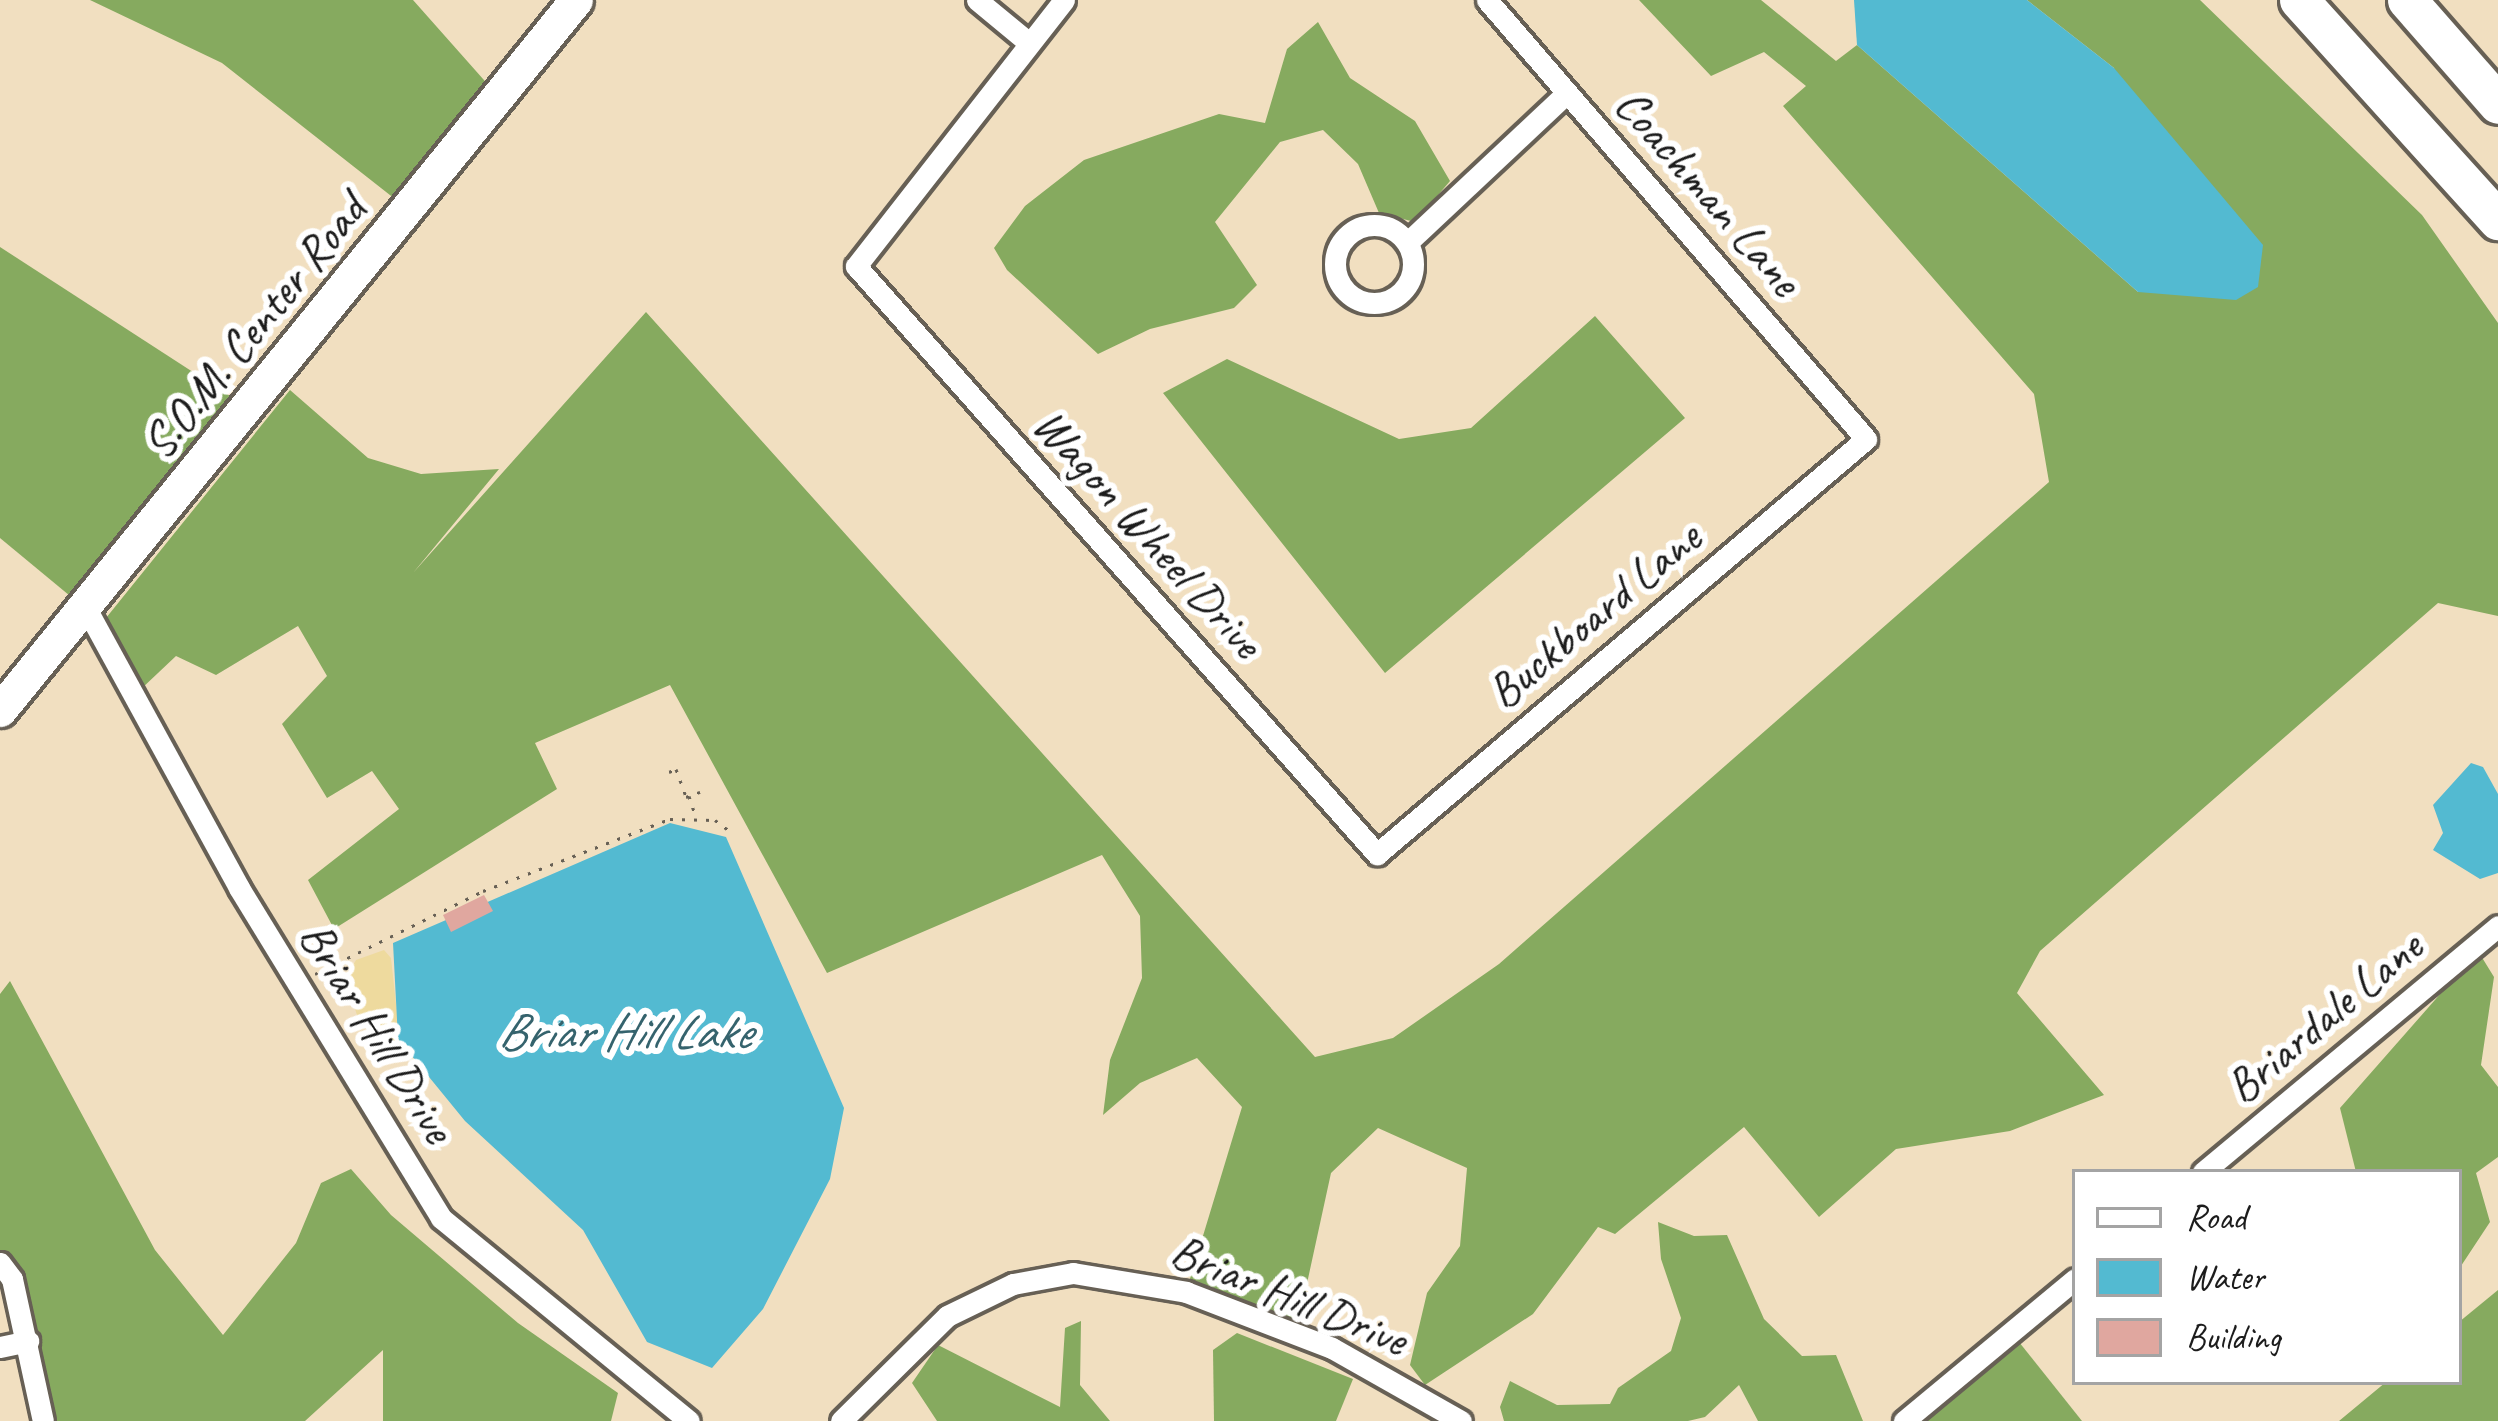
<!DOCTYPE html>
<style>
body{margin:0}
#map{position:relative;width:2498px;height:1421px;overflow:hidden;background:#f1dfc0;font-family:Caveat,sans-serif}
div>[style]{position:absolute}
.forest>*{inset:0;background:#86aa5f}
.sand>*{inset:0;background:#eeda9e}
.water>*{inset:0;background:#53bad1}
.building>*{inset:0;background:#e0a79f}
.path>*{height:3px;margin-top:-1.5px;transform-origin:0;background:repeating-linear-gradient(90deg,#676055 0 3px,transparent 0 12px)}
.roads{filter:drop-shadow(3px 0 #676055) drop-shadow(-3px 0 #676055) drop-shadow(0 3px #676055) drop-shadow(0 -3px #676055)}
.street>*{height:21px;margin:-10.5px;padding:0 10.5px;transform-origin:10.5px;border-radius:10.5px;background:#fff}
.street>.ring{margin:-10.5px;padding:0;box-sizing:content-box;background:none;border:21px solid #fff;border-radius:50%}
.primary>*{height:33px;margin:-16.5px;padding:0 16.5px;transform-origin:16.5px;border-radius:16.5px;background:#fff}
.highway>*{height:39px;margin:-19.5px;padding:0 19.5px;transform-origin:19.5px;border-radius:19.5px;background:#fff}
span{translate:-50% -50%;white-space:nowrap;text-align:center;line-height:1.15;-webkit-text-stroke:12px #fff;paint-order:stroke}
.street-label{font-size:48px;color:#1c1c1c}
.water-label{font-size:51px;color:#35636d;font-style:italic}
.legend{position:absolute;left:2072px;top:1169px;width:390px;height:216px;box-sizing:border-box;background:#fff;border:3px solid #a4a4a4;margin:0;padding:15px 21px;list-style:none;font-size:36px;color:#1c1c1c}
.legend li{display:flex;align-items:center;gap:24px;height:60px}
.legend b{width:60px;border:3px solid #a4a4a4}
</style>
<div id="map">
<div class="forest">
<i style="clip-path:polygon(90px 0,413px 0,499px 97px,409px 210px,222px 63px)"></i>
<i style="clip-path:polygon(1639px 0,1761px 0,1836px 61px,1857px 45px,2138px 292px,2114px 68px,2027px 0,2200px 0,2422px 215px,2498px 323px,2498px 616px,2438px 603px,2040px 951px,2017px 993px,2104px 1095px,2010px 1131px,1896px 1149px,1819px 1217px,1744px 1127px,1615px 1234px,1598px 1227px,1533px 1314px,1425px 1385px,1410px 1365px,1427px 1293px,1460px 1246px,1467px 1168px,1378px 1128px,1331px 1173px,1296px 1334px,1186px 1292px,1242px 1107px,1197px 1058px,1140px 1083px,1103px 1115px,1110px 1060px,1142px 978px,1140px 916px,1102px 855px,827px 973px,670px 685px,535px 743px,557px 789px,334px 929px,308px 880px,399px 809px,372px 771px,327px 798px,282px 724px,327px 676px,298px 626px,216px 675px,176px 656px,140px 690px,106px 618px,290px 390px,368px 458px,421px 474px,499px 469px,413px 573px,646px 312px,1315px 1057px,1393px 1038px,1499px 964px,2049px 482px,2034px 394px,1783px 106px,1806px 86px,1764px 52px,1711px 76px)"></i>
<i style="clip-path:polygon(1318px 22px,1350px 78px,1415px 121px,1450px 181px,1415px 222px,1379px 213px,1358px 164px,1323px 130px,1280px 142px,1215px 222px,1257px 285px,1234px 308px,1150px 329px,1098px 354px,1007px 270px,994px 248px,1025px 206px,1084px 160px,1219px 114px,1265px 123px,1287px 49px)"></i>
<i style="clip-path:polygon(0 247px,250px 409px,87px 610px,0 538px)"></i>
<i style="clip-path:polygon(1595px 316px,1685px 418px,1385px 673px,1163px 393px,1227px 359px,1399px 439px,1471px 428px)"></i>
<i style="clip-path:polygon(2478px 951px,2494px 977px,2481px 1065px,2498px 1087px,2498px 1157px,2476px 1173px,2490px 1222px,2459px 1269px,2459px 1172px,2356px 1172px,2340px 1108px)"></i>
<i style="clip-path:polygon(10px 981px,155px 1250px,223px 1335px,296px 1243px,321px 1183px,351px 1169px,391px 1215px,518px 1323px,618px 1393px,611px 1421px,383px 1421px,383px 1350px,305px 1421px,43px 1421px,0 1263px,0 994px)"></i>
<i style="clip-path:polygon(1658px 1222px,1694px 1236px,1727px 1235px,1764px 1319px,1802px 1356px,1836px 1355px,1863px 1421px,1758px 1421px,1739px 1385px,1705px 1417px,1688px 1421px,1504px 1421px,1500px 1407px,1510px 1381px,1557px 1405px,1610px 1404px,1618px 1388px,1671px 1351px,1681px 1318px,1661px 1259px)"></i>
<i style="clip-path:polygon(2498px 1290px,2498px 1421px,2339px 1421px,2386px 1382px,2459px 1382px,2459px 1322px)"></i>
<i style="clip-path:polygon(1081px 1321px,1080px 1385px,1110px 1421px,937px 1421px,912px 1383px,938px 1345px,1060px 1407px,1065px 1328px)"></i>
<i style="clip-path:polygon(2011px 1332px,2082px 1421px,1904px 1421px)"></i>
<i style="clip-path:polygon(1237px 1333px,1353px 1379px,1336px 1421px,1214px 1421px,1213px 1350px)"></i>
</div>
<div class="sand">
<i style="clip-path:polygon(384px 950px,391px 958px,402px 1059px,357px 1015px,345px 979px,356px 960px)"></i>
</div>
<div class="water">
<i style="clip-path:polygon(1854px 0,2027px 0,2114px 68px,2263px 245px,2258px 287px,2236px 300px,2138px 292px,1857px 45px)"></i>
<i style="clip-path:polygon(2471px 763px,2483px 767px,2498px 794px,2498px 873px,2480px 879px,2433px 850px,2443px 833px,2433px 805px)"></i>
<i style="clip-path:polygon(670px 823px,726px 837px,844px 1108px,830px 1179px,763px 1309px,712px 1368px,647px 1342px,583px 1230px,465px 1121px,398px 1039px,393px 943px)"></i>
</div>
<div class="building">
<i style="clip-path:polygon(484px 895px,493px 911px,451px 932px,443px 915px)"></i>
</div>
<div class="path">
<i style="left:669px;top:772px;width:8px;rotate:-23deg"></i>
<i style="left:676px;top:769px;width:30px;rotate:70deg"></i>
<i style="left:686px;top:797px;width:15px;rotate:-20deg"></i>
<i style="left:689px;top:796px;width:20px;rotate:72deg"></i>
<i style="left:315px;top:974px;width:187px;rotate:-26.3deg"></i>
<i style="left:483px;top:891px;width:200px;rotate:-21.1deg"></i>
<i style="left:670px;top:819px;width:45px;rotate:1.3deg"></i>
<i style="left:715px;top:820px;width:20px;rotate:37deg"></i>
</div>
<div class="roads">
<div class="street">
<i style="left:977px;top:0;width:67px;rotate:39.6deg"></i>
<i style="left:1064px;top:0;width:338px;rotate:128deg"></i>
<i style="left:856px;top:266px;width:786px;rotate:48.46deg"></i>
<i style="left:1377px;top:854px;width:641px;rotate:-40.32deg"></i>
<i style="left:1866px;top:439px;width:580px;rotate:-130.8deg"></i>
<i class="ring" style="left:1335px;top:225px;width:57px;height:57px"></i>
<i style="left:1407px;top:243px;width:219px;rotate:-43.2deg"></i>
<i style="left:87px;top:610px;width:317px;rotate:61.3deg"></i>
<i style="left:239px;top:888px;width:387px;rotate:58.5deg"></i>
<i style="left:441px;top:1218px;width:320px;rotate:39.3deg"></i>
<i style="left:2203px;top:1172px;width:384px;rotate:-39.8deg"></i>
<i style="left:0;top:1263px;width:20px;rotate:53deg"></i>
<i style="left:12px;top:1279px;width:145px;rotate:77.7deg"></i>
<i style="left:0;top:1347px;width:29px;rotate:-12deg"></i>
<i style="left:841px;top:1421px;width:149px;rotate:-44.7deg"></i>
<i style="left:947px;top:1316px;width:73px;rotate:-25.9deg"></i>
<i style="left:1013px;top:1284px;width:61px;rotate:-10.4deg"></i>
<i style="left:1073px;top:1273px;width:115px;rotate:9.5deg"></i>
<i style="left:1186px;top:1292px;width:156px;rotate:21deg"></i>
<i style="left:1332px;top:1348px;width:148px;rotate:29.5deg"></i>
<i style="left:1904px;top:1421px;width:222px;rotate:-39.7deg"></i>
</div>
<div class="primary">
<i style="left:0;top:710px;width:914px;rotate:-50.95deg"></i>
</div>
<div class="highway">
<i style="left:2299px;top:0;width:297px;rotate:47.9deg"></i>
<i style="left:2407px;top:0;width:138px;rotate:48.8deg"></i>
</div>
</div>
<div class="street-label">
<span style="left:1708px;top:192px;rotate:49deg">Coachman Lane</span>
<span style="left:254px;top:327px;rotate:-51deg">S.O.M. Center Road</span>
<span style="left:1148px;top:533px;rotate:48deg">Wagon Wheel Drive</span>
<span style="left:1594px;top:615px;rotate:-40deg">Buckboard Lane</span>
<span style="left:2324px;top:1017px;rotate:-40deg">Briardale Lane</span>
<span style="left:377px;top:1032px;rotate:58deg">Briar Hill Drive</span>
<span style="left:1289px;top:1295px;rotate:22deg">Briar Hill Drive</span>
</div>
<div class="water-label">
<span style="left:624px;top:1031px">Briar Hill Lake</span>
</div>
<ul class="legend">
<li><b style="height:15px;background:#fff"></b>Road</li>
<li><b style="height:33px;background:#53bad1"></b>Water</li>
<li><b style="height:33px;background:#e0a79f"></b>Building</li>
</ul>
</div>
